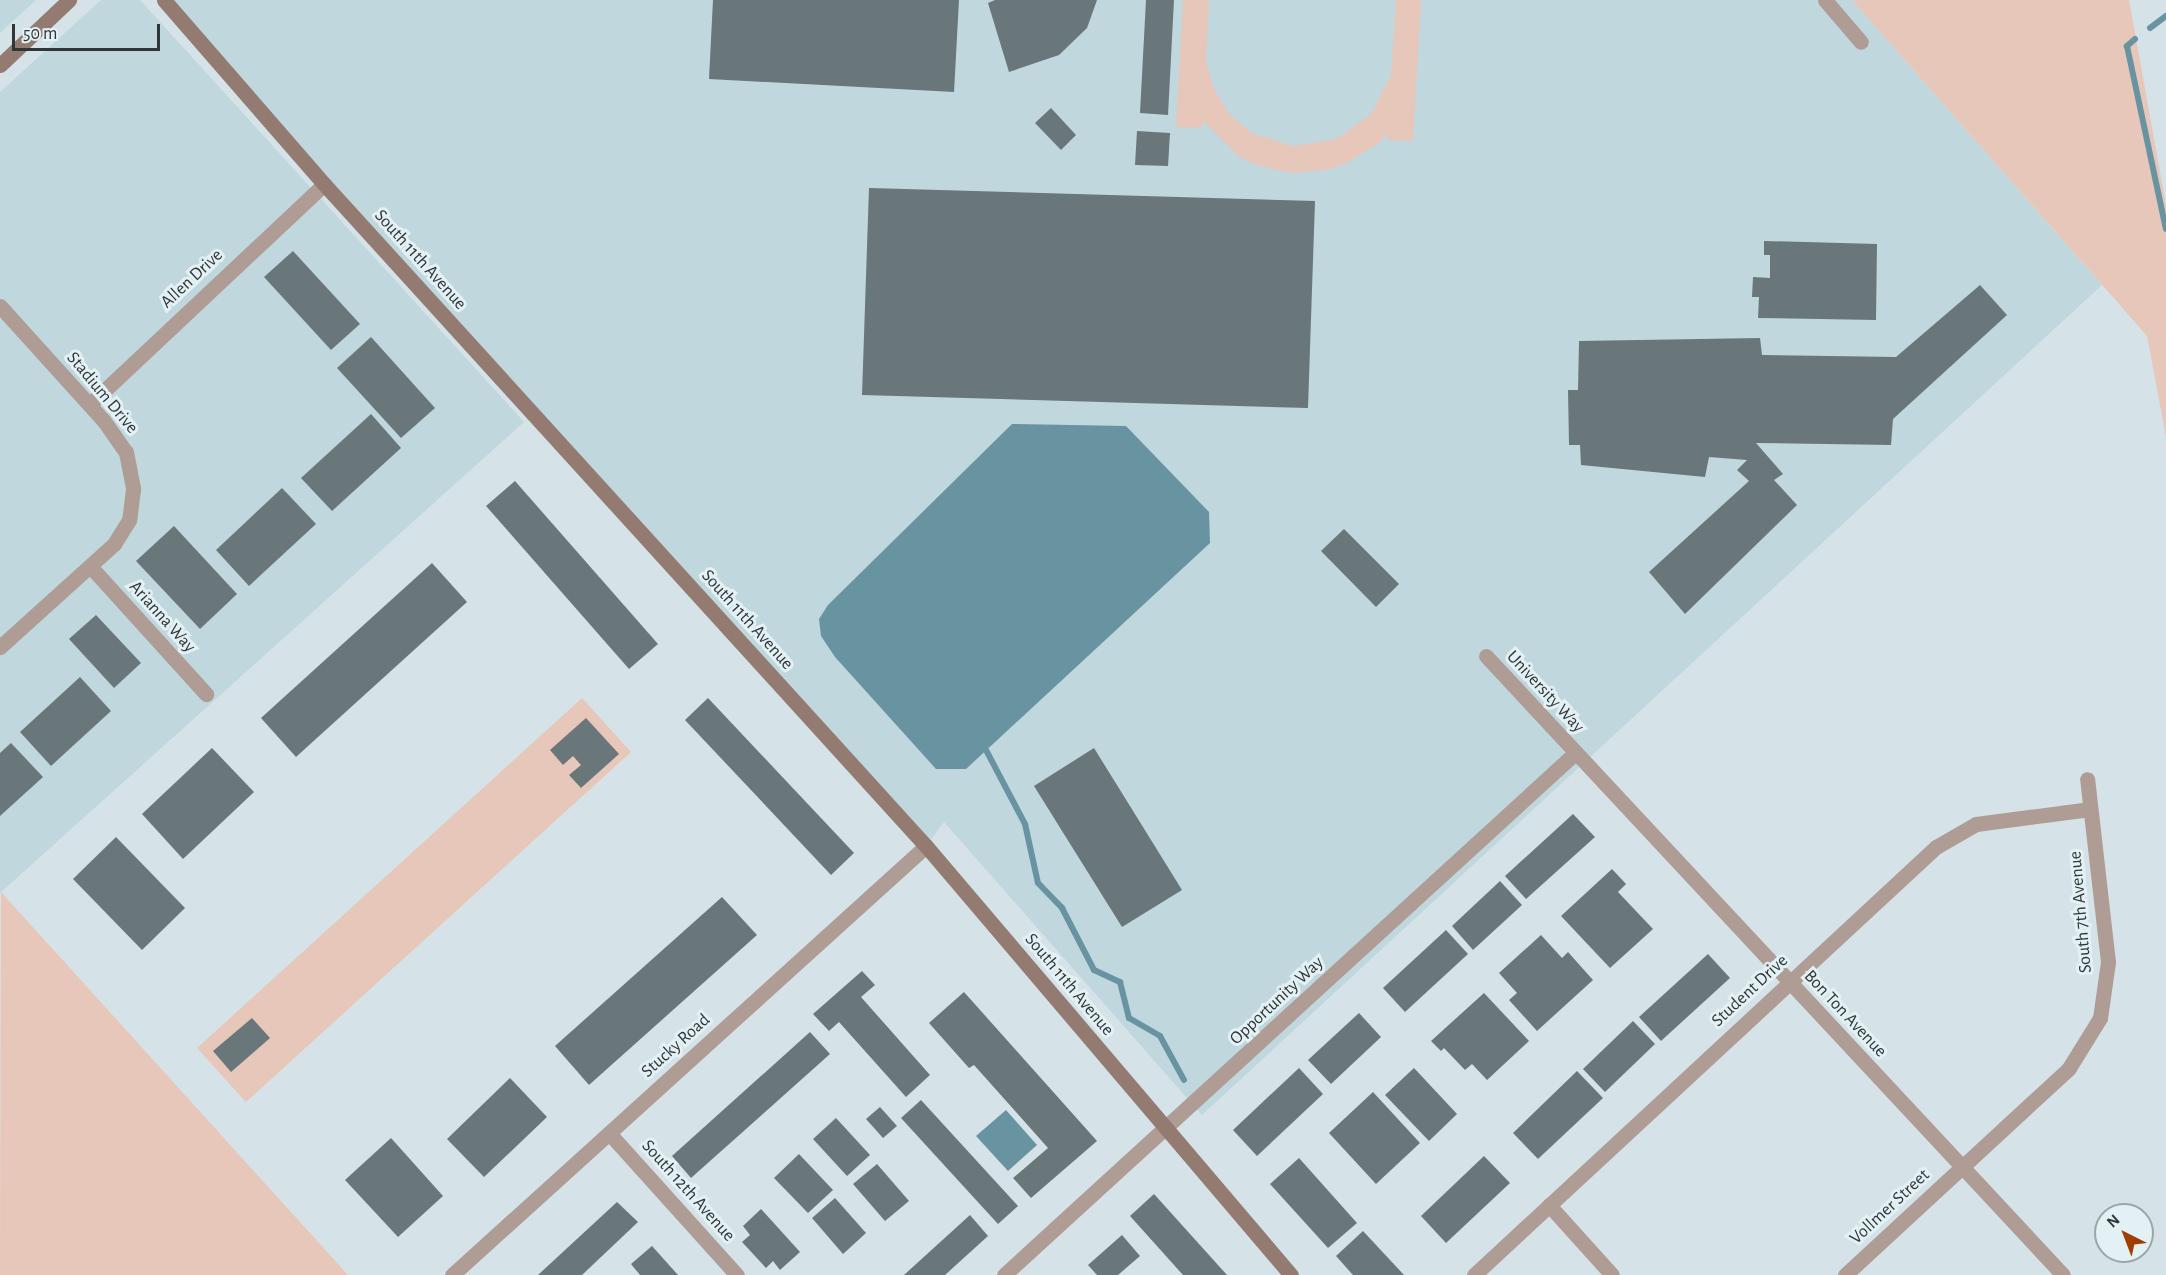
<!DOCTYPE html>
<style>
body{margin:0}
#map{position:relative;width:2166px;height:1275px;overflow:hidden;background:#d5e3e8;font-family:"Alegreya Sans",sans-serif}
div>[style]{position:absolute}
.built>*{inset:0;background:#c0d7de}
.green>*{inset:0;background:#e6c7ba}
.water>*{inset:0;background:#6894a1}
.stream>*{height:6px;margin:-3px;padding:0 3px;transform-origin:3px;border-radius:3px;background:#6894a1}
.building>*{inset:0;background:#69767a}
.street>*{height:15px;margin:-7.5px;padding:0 7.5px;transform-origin:7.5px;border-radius:7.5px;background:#ae9c95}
.secondary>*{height:15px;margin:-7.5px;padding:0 7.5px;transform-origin:7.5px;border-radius:7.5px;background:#947b71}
span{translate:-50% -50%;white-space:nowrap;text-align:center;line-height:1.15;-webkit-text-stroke:6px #e3f1f5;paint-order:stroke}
.street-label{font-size:18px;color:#303537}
.north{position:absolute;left:2094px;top:1203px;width:60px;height:60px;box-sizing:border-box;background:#e3f1f5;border:2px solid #9ba6a9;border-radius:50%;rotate:318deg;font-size:16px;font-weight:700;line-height:24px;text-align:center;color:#303537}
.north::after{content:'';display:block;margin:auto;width:21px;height:27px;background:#a03d00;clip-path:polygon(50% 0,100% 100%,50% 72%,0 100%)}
.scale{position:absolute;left:12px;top:24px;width:148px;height:27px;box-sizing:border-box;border:3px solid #303537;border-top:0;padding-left:8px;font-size:18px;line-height:21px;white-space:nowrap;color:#303537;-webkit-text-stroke:4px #e3f1f5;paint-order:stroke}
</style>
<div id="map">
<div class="built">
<i style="clip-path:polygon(0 0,36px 0,0 33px)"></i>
<i style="clip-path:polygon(101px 0,140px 0,524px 422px,0 893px,0 92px)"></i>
<i style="clip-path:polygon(166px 0,1852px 0,2102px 285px,1202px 1115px,944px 822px,926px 846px)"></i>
</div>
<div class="green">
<i style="clip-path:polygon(1183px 0,1209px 0,1206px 61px,1214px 89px,1229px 114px,1252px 133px,1293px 146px,1336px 139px,1371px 114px,1391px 75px,1396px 0,1421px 0,1413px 141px,1387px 140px,1387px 131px,1380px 142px,1348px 162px,1331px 169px,1293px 173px,1257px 165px,1240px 157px,1203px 121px,1201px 128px,1176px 127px)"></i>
<i style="clip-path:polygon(1852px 0,2129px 0,2166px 205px,2166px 437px,2147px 336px)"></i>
<i style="clip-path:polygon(582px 698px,631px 752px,246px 1102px,197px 1048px)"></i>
<i style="clip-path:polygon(1px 892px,348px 1275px,0 1275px)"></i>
</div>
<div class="water">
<i style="clip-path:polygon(1012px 424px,1126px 426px,1209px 512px,1210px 543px,966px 769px,936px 769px,835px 657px,821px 636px,819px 619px,828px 605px)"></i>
<i style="clip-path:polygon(1006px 1110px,1037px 1145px,1008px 1171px,976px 1136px)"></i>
</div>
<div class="stream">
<i style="left:2150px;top:28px;width:20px;rotate:-37deg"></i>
<i style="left:2135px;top:39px;width:11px;rotate:139deg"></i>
<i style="left:2127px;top:46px;width:187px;rotate:78deg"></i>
<i style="left:986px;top:750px;width:84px;rotate:62.2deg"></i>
<i style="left:1025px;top:824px;width:60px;rotate:77.6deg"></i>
<i style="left:1038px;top:883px;width:35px;rotate:46deg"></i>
<i style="left:1062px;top:908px;width:70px;rotate:62.7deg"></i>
<i style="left:1094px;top:970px;width:29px;rotate:25deg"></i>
<i style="left:1120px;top:982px;width:37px;rotate:76deg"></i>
<i style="left:1129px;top:1018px;width:36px;rotate:30deg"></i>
<i style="left:1160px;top:1036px;width:50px;rotate:61.4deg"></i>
</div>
<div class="building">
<i style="clip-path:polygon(713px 0,959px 0,954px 92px,709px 79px)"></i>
<i style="clip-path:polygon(995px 0,1097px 0,1087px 28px,1059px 55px,1009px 72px,988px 3px)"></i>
<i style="clip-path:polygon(1146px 0,1174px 0,1168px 115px,1140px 113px)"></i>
<i style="clip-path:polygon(1051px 108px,1076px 135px,1061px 150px,1035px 123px)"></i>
<i style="clip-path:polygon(1137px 131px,1170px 133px,1168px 166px,1135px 165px)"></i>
<i style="clip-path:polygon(869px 188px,1315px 201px,1308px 408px,862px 395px)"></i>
<i style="clip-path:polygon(1764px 241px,1877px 244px,1876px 320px,1758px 318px,1759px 297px,1752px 297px,1753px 277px,1770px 278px,1770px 255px,1764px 255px)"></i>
<i style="clip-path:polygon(293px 251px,360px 324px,331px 350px,264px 277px)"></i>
<i style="clip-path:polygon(1980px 285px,2007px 315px,1893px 419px,1891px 445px,1756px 443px,1783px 474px,1774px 480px,1797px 505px,1685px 614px,1649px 572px,1749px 481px,1737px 470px,1747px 460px,1709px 457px,1705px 477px,1581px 465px,1580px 445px,1569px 445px,1568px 390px,1578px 390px,1579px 341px,1760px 338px,1762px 355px,1896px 357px)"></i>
<i style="clip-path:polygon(371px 337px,435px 408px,401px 438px,337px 368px)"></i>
<i style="clip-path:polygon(371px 414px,401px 448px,332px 511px,301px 478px)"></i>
<i style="clip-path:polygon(515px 481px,658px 644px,629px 669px,486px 506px)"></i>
<i style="clip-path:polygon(282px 488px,316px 524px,249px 586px,216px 550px)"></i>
<i style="clip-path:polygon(174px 526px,237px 594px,200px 629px,136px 561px)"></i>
<i style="clip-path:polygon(1344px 529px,1399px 584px,1376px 607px,1321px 551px)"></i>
<i style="clip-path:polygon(432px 563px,467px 602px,296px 757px,261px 718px)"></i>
<i style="clip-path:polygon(96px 615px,141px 663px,114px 688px,69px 639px)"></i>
<i style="clip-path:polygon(80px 677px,111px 711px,51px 766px,20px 732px)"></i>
<i style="clip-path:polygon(708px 698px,854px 853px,831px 875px,685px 720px)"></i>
<i style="clip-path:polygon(586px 718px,619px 754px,581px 788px,569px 775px,581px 765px,573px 756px,563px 765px,550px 750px)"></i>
<i style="clip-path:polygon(11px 743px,43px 777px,0 816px,0 753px)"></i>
<i style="clip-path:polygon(212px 748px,254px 792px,183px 859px,142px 814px)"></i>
<i style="clip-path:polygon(1094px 748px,1182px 890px,1122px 927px,1034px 786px)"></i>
<i style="clip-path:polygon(1573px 814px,1595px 837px,1526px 899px,1505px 876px)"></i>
<i style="clip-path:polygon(116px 837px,185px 908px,142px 950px,73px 879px)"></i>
<i style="clip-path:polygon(1612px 869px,1626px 884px,1618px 892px,1653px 929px,1610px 968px,1561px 916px)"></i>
<i style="clip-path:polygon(1500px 881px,1522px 905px,1473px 950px,1452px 926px)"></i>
<i style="clip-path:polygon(722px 897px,757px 935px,589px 1085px,555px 1046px)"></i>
<i style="clip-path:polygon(1446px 930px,1468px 954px,1405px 1012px,1383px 988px)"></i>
<i style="clip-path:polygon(1541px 935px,1562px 958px,1568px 952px,1593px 980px,1537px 1031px,1509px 1000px,1517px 993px,1499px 973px)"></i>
<i style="clip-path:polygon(1708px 954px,1730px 978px,1661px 1041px,1639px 1017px)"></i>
<i style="clip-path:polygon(862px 971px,875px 985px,861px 997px,930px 1075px,906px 1097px,839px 1022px,829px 1031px,813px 1014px)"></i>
<i style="clip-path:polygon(964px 992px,1097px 1141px,1031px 1198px,1013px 1178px,1048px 1148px,974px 1065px,969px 1068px,929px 1023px)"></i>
<i style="clip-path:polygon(1484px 993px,1529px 1041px,1487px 1080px,1472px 1064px,1465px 1070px,1444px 1048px,1441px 1051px,1431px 1041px)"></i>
<i style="clip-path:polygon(1359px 1013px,1381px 1037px,1331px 1084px,1308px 1060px)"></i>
<i style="clip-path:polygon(252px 1018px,270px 1038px,231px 1072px,213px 1051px)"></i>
<i style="clip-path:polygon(1633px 1021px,1655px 1044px,1605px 1092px,1583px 1069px)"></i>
<i style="clip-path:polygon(810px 1032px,830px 1054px,691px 1178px,672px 1156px)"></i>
<i style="clip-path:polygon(1299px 1068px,1323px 1094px,1257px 1156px,1233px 1130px)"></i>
<i style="clip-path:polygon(1414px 1068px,1457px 1114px,1429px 1141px,1385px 1095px)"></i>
<i style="clip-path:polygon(1577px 1071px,1603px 1098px,1538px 1159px,1513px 1133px)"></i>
<i style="clip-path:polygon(510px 1078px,547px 1117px,484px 1177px,447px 1139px)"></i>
<i style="clip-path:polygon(1373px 1092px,1420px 1143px,1376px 1184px,1329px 1133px)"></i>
<i style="clip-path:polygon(921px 1100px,1018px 1206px,998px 1224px,901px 1118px)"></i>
<i style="clip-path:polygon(880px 1107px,897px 1126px,883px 1138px,866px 1119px)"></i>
<i style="clip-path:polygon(836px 1118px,870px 1155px,847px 1176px,813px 1139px)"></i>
<i style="clip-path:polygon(391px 1138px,443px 1196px,398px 1237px,345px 1180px)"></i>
<i style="clip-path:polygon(799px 1154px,833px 1190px,808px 1213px,774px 1178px)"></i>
<i style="clip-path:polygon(1484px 1156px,1510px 1183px,1446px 1243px,1421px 1216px)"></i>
<i style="clip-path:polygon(1299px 1158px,1357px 1223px,1328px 1248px,1270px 1184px)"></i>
<i style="clip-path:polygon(877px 1164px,909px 1201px,885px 1221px,853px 1184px)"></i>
<i style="clip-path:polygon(1154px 1194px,1227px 1275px,1183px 1275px,1130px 1216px)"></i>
<i style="clip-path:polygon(835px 1198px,866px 1233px,843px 1254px,812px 1218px)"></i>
<i style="clip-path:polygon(617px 1202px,638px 1222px,582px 1275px,538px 1275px)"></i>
<i style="clip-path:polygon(761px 1209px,800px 1252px,780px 1270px,773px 1261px,766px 1268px,742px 1242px,750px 1235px,743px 1226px)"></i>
<i style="clip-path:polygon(970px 1215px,988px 1236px,945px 1275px,904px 1275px)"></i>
<i style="clip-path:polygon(1363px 1231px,1404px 1275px,1353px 1275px,1336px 1256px)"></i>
<i style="clip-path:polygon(1122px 1235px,1140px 1256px,1118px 1275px,1097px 1275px,1088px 1265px)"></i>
<i style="clip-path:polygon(652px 1246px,678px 1275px,640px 1275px,631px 1264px)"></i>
</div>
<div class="street">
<i style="left:1825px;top:0;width:55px;rotate:49.4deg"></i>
<i style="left:0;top:306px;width:155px;rotate:47.9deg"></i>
<i style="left:104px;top:421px;width:38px;rotate:55deg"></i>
<i style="left:126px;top:452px;width:38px;rotate:79deg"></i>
<i style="left:133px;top:489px;width:31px;rotate:97deg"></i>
<i style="left:129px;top:520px;width:28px;rotate:122deg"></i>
<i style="left:114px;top:544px;width:154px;rotate:137.9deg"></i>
<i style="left:90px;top:404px;width:321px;rotate:-43.2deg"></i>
<i style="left:90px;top:566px;width:173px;rotate:47.8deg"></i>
<i style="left:1486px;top:656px;width:846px;rotate:47.01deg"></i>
<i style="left:609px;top:1133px;width:191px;rotate:48deg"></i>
<i style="left:1549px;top:1205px;width:94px;rotate:48deg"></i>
<i style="left:452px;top:1275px;width:639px;rotate:-42.15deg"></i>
<i style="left:1004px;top:1275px;width:774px;rotate:-42.43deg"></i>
<i style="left:1474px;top:1275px;width:630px;rotate:-42.81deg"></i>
<i style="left:1936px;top:847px;width:46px;rotate:-29.9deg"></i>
<i style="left:1976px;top:824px;width:115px;rotate:-7.5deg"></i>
<i style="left:1845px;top:1275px;width:305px;rotate:-42.7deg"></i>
<i style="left:2069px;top:1068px;width:59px;rotate:-58.2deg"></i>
<i style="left:2100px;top:1018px;width:57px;rotate:-81.9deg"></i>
<i style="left:2108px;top:962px;width:184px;rotate:-96.5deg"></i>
</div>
<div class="secondary">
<i style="left:164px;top:0;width:244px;rotate:49deg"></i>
<i style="left:324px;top:184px;width:895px;rotate:47.72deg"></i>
<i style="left:926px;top:846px;width:563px;rotate:49.61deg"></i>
<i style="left:0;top:65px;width:95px;rotate:-43.3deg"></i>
</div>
<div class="street-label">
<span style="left:420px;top:260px;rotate:48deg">South 11th Avenue</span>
<span style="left:192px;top:279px;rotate:-43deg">Allen Drive</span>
<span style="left:102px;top:393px;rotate:50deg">Stadium Drive</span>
<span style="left:162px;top:617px;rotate:48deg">Arianna Way</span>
<span style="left:747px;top:620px;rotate:48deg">South 11th Avenue</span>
<span style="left:1545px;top:692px;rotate:47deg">University Way</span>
<span style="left:2081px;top:912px;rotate:-95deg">South 7th Avenue</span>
<span style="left:1069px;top:985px;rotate:50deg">South 11th Avenue</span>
<span style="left:1750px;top:991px;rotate:-43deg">Student Drive</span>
<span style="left:1277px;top:1001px;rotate:-43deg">Opportunity Way</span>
<span style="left:1845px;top:1014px;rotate:47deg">Bon Ton Avenue</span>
<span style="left:676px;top:1046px;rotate:-42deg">Stucky Road</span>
<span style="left:688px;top:1191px;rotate:48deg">South 12th Avenue</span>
<span style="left:1890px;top:1207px;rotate:-43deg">Vollmer Street</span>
</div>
<div class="north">N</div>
<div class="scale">50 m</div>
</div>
